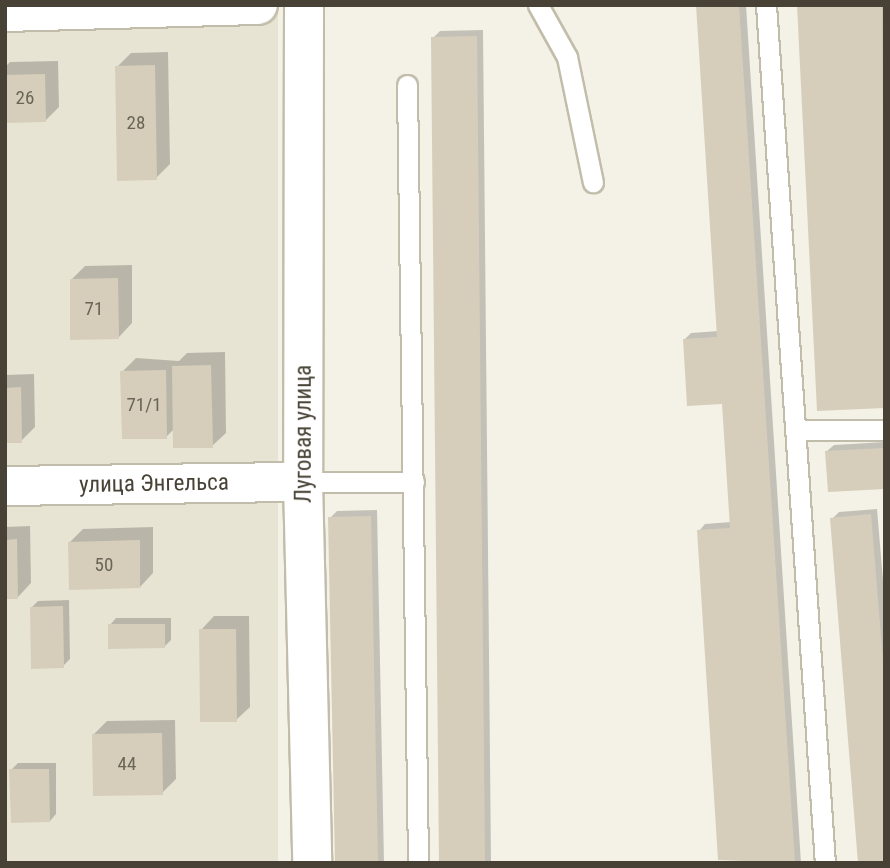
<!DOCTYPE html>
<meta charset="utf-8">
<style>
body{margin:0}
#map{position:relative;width:890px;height:868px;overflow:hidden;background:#f4f1e6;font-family:"Roboto Condensed",sans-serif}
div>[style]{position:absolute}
.residential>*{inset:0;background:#e8e4d4}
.shadow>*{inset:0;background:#0003}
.building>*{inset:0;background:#d6cebb}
.roads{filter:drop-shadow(2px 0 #c2bdab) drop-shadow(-2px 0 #c2bdab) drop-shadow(0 2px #c2bdab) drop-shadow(0 -2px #c2bdab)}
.lane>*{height:19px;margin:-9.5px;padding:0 9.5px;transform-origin:9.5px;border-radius:9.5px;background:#fff}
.street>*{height:38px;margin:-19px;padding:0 19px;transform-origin:19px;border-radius:19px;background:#fff}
span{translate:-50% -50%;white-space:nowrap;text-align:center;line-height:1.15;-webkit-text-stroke:6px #fff;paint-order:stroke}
.number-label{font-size:19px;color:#6b6556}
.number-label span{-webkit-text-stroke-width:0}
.street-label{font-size:23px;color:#474235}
.frame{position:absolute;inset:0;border:7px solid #474235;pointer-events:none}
</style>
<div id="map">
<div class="residential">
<i style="clip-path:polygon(5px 5px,278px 5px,278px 863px,5px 863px)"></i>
</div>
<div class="shadow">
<i style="clip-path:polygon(698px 5px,746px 5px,801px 863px,753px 863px,699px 531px,705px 524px,731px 522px,723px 402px,684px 340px,691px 333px,719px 331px)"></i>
<i style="clip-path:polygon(799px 5px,885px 5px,885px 406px)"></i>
<i style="clip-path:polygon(483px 30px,491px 863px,441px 863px,433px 38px,440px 31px)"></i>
<i style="clip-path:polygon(168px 52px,170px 164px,156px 178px,117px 67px,131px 53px)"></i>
<i style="clip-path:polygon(58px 61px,59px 107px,45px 121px,5px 121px,5px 67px,10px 62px)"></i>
<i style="clip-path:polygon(132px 265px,132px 323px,119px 337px,71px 280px,85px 266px)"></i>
<i style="clip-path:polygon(225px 352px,226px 433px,212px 446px,175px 428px,166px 437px,122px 372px,136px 358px,179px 361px,187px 353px)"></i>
<i style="clip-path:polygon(34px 374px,35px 427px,21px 441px,5px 441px,5px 375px)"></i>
<i style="clip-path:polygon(885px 442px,885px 488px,827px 451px,834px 445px)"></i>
<i style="clip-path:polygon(877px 509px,885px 604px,885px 863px,832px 519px,839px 512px)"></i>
<i style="clip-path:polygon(377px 510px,384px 863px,337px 863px,330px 518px,337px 511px)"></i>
<i style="clip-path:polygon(30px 526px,31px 583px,18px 597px,5px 597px,5px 527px)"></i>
<i style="clip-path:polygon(153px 527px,153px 573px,140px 587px,70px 542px,83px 529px)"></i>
<i style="clip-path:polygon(69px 600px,70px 659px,63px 666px,31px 608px,38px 601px)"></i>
<i style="clip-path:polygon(214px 616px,249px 616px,250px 707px,236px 720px,201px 630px)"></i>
<i style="clip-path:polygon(116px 618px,171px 618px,171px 640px,164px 647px,110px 625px)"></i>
<i style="clip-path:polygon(175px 720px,176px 779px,162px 793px,93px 735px,107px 721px)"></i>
<i style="clip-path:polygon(18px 763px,56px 763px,56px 814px,50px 821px,11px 770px)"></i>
</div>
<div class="building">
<i style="clip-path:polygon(696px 5px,739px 5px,795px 863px,718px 860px,697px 530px,730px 528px,722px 404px,687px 406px,683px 339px,717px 337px)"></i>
<i style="clip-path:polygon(797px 5px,882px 5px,885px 408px,817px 411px)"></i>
<i style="clip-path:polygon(477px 36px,485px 863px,439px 863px,431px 37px)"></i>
<i style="clip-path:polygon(155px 65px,157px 180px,117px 181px,115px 66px)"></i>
<i style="clip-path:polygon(45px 74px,46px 122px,5px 123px,5px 75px)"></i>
<i style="clip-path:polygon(118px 278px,119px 339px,70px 340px,70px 279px)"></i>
<i style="clip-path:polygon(211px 365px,213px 448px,173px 448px,172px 366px)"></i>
<i style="clip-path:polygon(166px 370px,167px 439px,122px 439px,120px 371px)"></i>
<i style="clip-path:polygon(21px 387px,22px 443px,5px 443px,5px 388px)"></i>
<i style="clip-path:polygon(885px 448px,885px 489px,828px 492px,825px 451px)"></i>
<i style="clip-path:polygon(871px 514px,885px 686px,885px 863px,858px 863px,830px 518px)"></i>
<i style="clip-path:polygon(371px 516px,378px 863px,335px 863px,328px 517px)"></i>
<i style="clip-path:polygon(17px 539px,18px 599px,5px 599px,5px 540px)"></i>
<i style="clip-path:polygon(140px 540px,140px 588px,69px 590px,68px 542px)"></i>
<i style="clip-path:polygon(63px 606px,64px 668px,31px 669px,30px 607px)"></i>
<i style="clip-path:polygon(108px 624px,165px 624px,165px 648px,108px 649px)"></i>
<i style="clip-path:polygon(199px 629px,236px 629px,237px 722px,200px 722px)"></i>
<i style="clip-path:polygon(162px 733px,163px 795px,93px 796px,92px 734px)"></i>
<i style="clip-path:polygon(9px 769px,49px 769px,50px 822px,11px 823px)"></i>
</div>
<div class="roads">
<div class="lane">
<i style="left:538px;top:5px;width:60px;rotate:60.9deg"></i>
<i style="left:567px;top:57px;width:128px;rotate:78.3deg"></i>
<i style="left:766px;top:5px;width:860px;rotate:86.07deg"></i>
<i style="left:407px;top:85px;width:778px;rotate:89.19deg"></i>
<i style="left:795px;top:430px;width:90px"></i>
<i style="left:303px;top:482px;width:111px"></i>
</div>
<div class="street">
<i style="left:304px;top:5px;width:477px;rotate:90.1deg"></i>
<i style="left:303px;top:482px;width:381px;rotate:88.6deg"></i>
<i style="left:5px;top:12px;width:253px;rotate:-1.6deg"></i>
<i style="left:5px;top:486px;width:298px;rotate:-0.8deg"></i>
</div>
</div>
<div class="number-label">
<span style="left:25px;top:98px">26</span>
<span style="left:136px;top:123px">28</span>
<span style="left:94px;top:309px">71</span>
<span style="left:144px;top:405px">71/1</span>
<span style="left:104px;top:565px">50</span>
<span style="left:127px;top:764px">44</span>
</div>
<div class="street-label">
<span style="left:304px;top:434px;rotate:-90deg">Луговая улица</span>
<span style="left:154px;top:484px;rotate:-1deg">улица Энгельса</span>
</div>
<div class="frame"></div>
</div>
